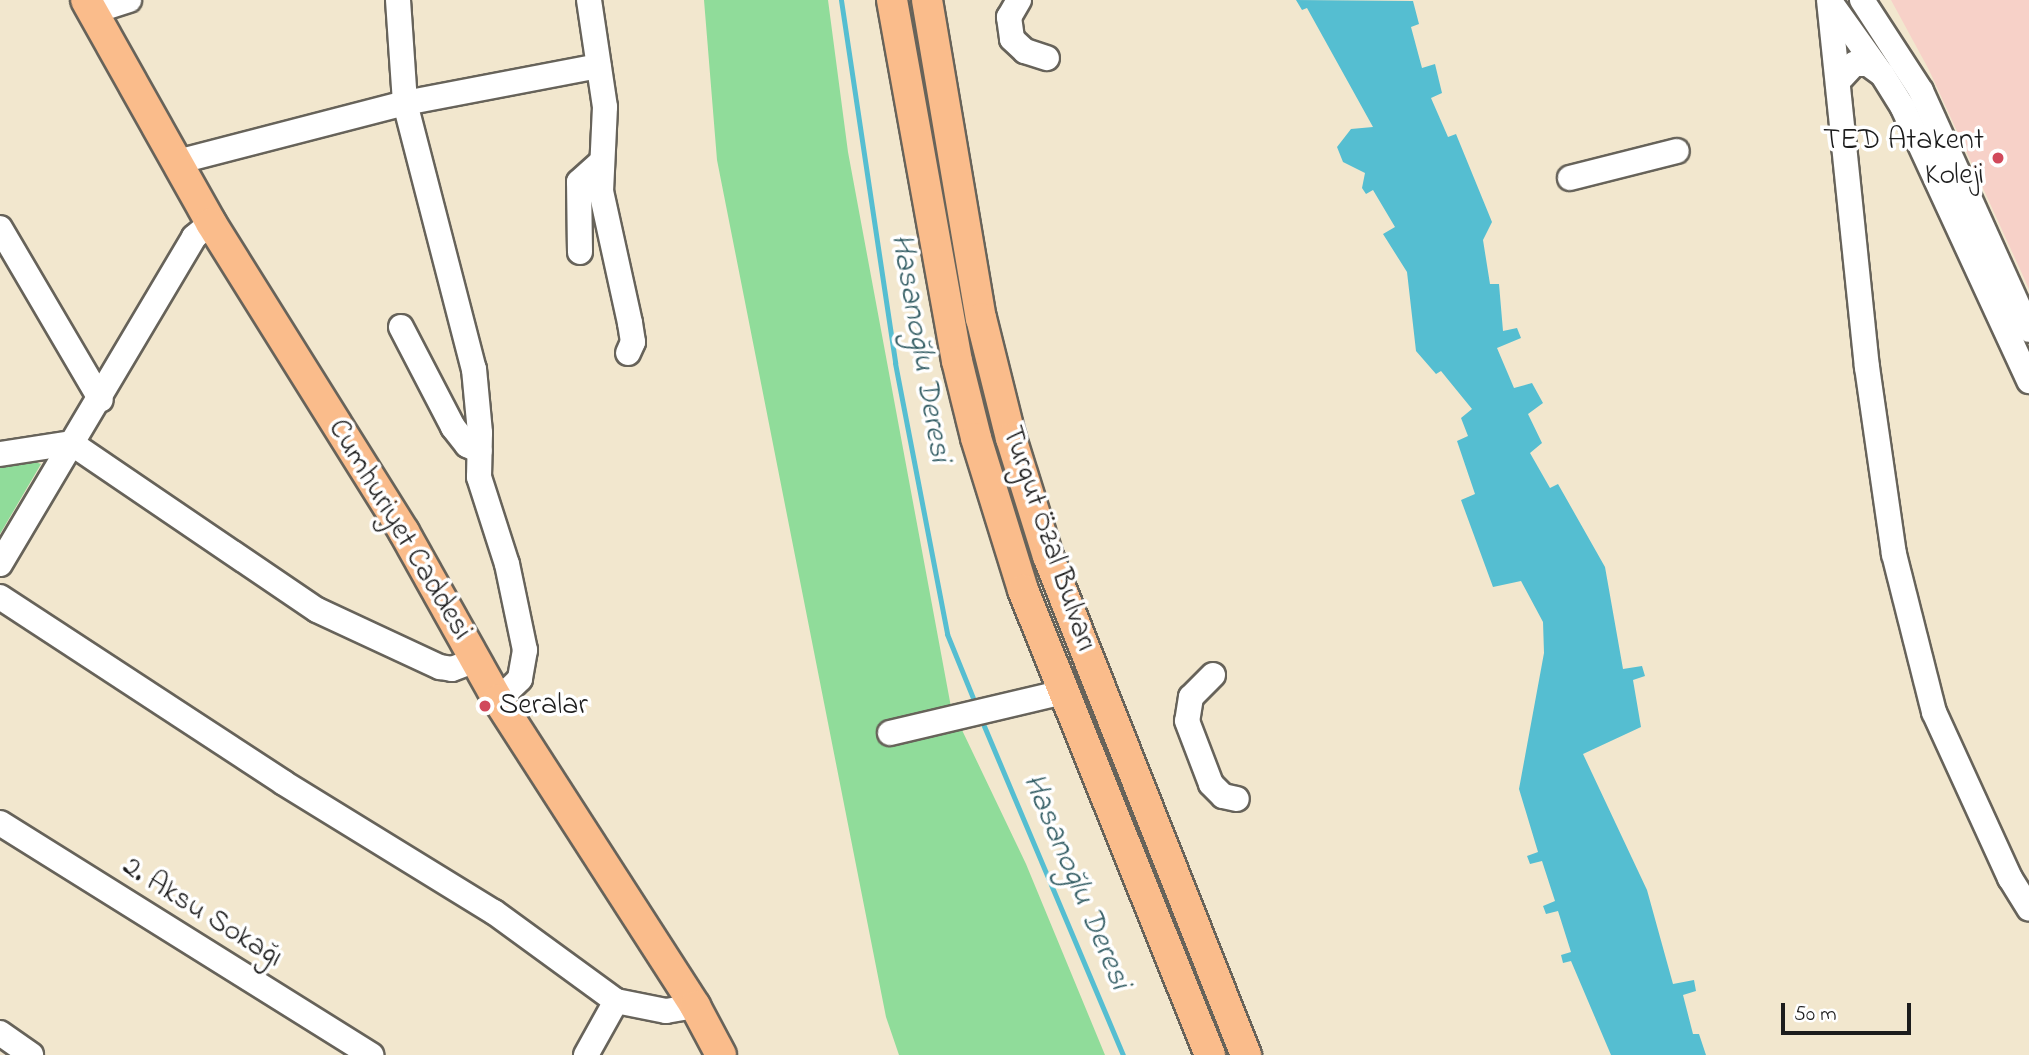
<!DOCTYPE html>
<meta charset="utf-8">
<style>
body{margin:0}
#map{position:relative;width:2029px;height:1055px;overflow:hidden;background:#f2e7ce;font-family:"Indie Flower",sans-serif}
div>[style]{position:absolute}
.built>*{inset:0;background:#f7d1c8}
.green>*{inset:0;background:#90dc9a}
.water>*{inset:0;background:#55bed1}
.stream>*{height:5px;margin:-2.5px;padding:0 2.5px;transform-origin:2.5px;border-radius:2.5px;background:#55bed1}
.roads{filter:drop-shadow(2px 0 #67635a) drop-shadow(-2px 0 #67635a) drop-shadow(0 2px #67635a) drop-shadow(0 -2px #67635a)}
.minor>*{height:24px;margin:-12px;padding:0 12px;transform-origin:12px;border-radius:12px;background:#fff}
.major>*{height:30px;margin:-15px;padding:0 15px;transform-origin:15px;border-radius:15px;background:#fabc8b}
.dots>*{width:19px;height:19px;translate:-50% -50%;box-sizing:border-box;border:4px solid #fff;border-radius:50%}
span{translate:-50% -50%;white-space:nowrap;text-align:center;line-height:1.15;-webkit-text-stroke:7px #fff;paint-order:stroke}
.poi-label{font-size:30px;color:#1c1c1c}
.right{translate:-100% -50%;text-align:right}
.left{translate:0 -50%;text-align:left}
.street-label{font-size:30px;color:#1c1c1c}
.water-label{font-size:32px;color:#335d64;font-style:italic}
.scale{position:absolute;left:1781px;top:1003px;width:130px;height:32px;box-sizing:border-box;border:4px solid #1c1c1c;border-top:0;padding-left:9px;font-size:21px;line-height:24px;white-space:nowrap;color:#1c1c1c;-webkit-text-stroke:5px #fff;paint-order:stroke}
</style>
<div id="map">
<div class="built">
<i style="clip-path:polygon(1891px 0,2029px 0,2029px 289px,1929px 70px)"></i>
</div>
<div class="green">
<i style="clip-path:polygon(704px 0,828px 0,848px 152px,951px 707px,1026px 864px,1105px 1055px,899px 1055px,886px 1017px,717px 160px)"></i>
<i style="clip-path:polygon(30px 460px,41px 464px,0 534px,0 468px)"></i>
</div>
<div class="water">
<i style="clip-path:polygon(1296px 0,1413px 1px,1419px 24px,1411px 27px,1422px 68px,1435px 64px,1442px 93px,1431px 98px,1448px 137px,1456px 134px,1492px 222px,1483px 240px,1490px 284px,1499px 284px,1503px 331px,1517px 328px,1521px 338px,1497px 348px,1514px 388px,1532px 383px,1543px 403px,1528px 414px,1542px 443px,1530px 453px,1550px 488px,1558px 484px,1605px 567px,1623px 669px,1642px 666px,1645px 676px,1633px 680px,1641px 727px,1583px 754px,1647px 890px,1673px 984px,1694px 980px,1696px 991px,1683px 995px,1693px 1034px,1699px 1034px,1706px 1055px,1611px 1055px,1571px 961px,1563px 963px,1561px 955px,1571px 952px,1558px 911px,1546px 914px,1543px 906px,1555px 901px,1542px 861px,1530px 864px,1527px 856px,1538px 852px,1519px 789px,1544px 653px,1543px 622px,1521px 581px,1493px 587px,1461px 500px,1475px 494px,1457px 441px,1468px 436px,1461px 418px,1472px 409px,1441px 371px,1436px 374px,1416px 351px,1407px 272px,1383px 234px,1395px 227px,1373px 190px,1366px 194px,1362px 188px,1365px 173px,1343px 162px,1337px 147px,1351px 129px,1373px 127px,1307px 8px,1302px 10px)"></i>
</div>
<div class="stream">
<i style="left:841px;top:0;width:367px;rotate:81.5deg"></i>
<i style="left:895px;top:363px;width:276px;rotate:79.1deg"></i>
<i style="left:947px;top:634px;width:69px;rotate:67.9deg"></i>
<i style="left:984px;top:726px;width:357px;rotate:67.1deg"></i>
</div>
<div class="roads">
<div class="minor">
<i style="left:398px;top:0;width:103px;rotate:86.1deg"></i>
<i style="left:405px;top:103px;width:275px;rotate:75.5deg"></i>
<i style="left:474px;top:369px;width:64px;rotate:84.6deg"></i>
<i style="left:480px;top:433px;width:44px;rotate:91.3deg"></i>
<i style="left:479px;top:477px;width:91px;rotate:72.2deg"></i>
<i style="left:507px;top:564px;width:88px;rotate:78.2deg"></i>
<i style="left:525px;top:650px;width:29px;rotate:100deg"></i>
<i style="left:520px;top:679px;width:30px;rotate:136deg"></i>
<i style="left:589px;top:0;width:108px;rotate:81.5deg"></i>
<i style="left:605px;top:107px;width:84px;rotate:92.7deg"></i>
<i style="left:601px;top:191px;width:135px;rotate:77.6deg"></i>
<i style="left:630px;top:323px;width:19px;rotate:81deg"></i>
<i style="left:633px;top:342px;width:12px;rotate:114deg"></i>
<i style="left:1019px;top:0;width:20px;rotate:120deg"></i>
<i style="left:1009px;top:17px;width:22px;rotate:82deg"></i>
<i style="left:1012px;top:39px;width:18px;rotate:43deg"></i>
<i style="left:1025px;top:51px;width:23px;rotate:18deg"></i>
<i style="left:1829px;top:0;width:369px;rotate:84.1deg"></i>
<i style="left:1867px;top:367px;width:189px;rotate:81.8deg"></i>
<i style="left:1894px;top:554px;width:163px;rotate:75.8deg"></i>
<i style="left:1934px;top:712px;width:183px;rotate:65.4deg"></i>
<i style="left:2010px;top:878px;width:36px;rotate:58deg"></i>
<i style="left:1862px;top:0;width:108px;rotate:57deg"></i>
<i style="left:1921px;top:91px;width:262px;rotate:65.7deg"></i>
<i style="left:1831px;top:3px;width:86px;rotate:54.5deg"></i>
<i style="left:92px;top:12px;width:39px;rotate:-18deg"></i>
<i style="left:1842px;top:77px;width:18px;rotate:-47deg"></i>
<i style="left:1854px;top:64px;width:14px"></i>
<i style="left:1868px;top:64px;width:17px;rotate:36deg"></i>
<i style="left:1882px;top:74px;width:40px;rotate:58deg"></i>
<i style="left:1903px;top:108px;width:301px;rotate:65.2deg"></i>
<i style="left:177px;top:162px;width:236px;rotate:-14.5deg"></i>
<i style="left:405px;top:103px;width:197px;rotate:-10.8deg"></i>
<i style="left:1570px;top:178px;width:110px;rotate:-14.2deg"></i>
<i style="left:0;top:228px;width:199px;rotate:59.6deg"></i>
<i style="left:580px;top:252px;width:70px;rotate:-90.8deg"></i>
<i style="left:579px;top:182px;width:30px;rotate:-42deg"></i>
<i style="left:401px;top:327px;width:113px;rotate:62.5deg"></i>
<i style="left:453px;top:427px;width:23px;rotate:52deg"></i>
<i style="left:467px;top:445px;width:14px;rotate:25deg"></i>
<i style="left:0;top:454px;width:72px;rotate:-8.8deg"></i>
<i style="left:71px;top:443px;width:297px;rotate:34.2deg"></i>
<i style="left:317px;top:610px;width:136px;rotate:24.9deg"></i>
<i style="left:440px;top:667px;width:12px;rotate:9deg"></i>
<i style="left:452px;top:669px;width:26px;rotate:-21deg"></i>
<i style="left:0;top:564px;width:380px;rotate:-59.3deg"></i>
<i style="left:194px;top:237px;width:22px;rotate:-39deg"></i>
<i style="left:0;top:597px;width:339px;rotate:33.2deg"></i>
<i style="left:284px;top:783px;width:246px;rotate:31.6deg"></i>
<i style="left:494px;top:912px;width:151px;rotate:36.1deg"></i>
<i style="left:616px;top:1001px;width:51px;rotate:11.3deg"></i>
<i style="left:666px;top:1011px;width:29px;rotate:-10deg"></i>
<i style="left:1213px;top:675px;width:31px;rotate:135deg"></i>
<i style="left:1191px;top:697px;width:24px;rotate:99deg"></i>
<i style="left:1187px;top:721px;width:67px;rotate:69.1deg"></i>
<i style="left:1211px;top:784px;width:17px;rotate:45deg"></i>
<i style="left:1223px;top:796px;width:14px;rotate:12deg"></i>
<i style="left:890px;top:733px;width:179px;rotate:-13.3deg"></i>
<i style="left:0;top:823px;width:438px;rotate:32deg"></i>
<i style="left:0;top:1033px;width:38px;rotate:35deg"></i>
<i style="left:586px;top:1055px;width:62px;rotate:-60.9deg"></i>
</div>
<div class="major">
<i style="left:86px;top:0;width:256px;rotate:60.7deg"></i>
<i style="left:211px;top:223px;width:364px;rotate:58deg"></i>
<i style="left:404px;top:532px;width:193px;rotate:60.8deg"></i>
<i style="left:498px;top:700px;width:364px;rotate:57.2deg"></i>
<i style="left:695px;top:1006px;width:55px;rotate:62deg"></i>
<i style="left:892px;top:0;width:367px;rotate:79.8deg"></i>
<i style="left:957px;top:361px;width:79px;rotate:76.1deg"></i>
<i style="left:976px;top:438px;width:159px;rotate:72.8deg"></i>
<i style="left:1023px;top:590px;width:501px;rotate:68.09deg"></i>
<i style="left:927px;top:0;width:323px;rotate:80.4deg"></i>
<i style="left:981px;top:318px;width:124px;rotate:76deg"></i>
<i style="left:1011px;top:438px;width:124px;rotate:72.6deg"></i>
<i style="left:1048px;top:556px;width:537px;rotate:68.36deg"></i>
</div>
</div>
<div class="dots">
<i style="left:1998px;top:158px;background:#d1495b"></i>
<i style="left:485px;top:706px;background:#d1495b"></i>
</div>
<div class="poi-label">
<span class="right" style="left:1984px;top:158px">TED Atakent<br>Koleji</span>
<span class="left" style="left:499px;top:706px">Seralar</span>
</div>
<div class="street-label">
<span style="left:399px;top:530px;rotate:59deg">Cumhuriyet Caddesi</span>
<span style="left:1048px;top:539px;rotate:71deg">Turgut Özal Bulvarı</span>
<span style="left:202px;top:913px;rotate:32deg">2. Aksu Sokağı</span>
</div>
<div class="water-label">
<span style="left:919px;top:348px;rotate:80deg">Hasanoğlu Deresi</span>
<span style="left:1075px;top:882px;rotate:67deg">Hasanoğlu Deresi</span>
</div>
<div class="scale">50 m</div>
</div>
